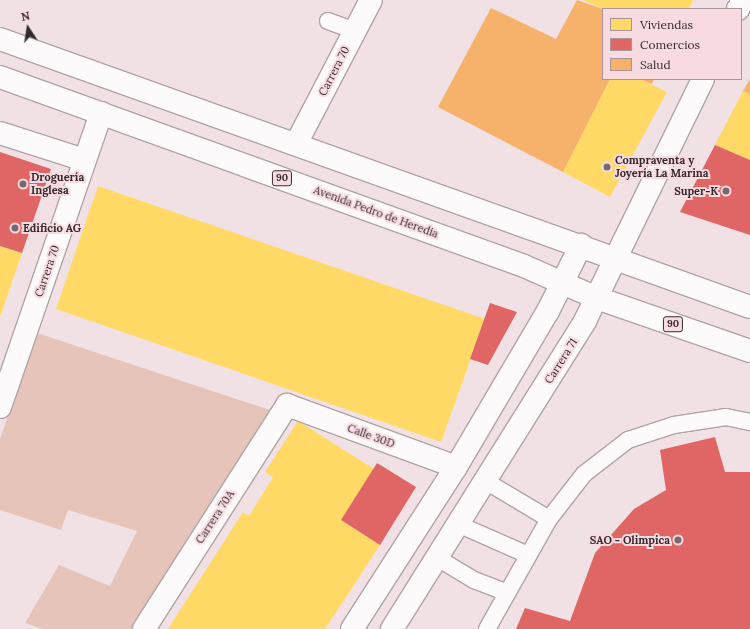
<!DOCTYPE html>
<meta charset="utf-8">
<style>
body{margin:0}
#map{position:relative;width:750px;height:629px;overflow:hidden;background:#f1e1e4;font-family:Lora,serif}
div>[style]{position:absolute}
.green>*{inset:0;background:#e6c4ba}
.homes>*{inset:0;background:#ffd966}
.shops>*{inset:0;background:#e06666}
.health>*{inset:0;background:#f6b26b}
.roads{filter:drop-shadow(1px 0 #b0a4a6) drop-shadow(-1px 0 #b0a4a6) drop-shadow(0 1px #b0a4a6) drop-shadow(0 -1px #b0a4a6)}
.service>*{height:16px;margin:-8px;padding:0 8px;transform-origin:8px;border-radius:8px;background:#fdfafb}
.minor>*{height:22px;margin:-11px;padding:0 11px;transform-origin:11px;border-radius:11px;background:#fdfafb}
.tertiary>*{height:22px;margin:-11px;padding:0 11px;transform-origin:11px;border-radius:11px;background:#fdfafb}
.trunk>*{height:22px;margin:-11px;padding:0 11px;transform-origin:11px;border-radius:11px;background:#fdfafb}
.dots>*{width:11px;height:11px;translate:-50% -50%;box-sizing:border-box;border:2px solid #f7dbe1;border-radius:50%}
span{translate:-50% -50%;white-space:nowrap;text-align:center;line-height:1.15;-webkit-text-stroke:4px #f7dbe1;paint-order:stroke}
.shield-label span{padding:1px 3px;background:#f7dbe1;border:1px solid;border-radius:3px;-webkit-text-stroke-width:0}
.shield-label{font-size:10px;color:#342a2c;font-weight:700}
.street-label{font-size:11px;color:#342a2c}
.poi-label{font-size:11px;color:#342a2c;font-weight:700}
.left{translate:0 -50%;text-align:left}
.right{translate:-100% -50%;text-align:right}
.legend{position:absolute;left:602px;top:8px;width:140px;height:72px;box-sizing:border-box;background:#f7dbe1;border:1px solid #a99499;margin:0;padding:5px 7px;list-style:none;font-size:12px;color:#342a2c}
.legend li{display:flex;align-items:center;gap:8px;height:20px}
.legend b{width:20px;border:1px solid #a99499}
.north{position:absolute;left:8px;top:8px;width:40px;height:40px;-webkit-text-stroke:3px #f7dbe1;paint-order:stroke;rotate:348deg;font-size:11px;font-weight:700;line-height:16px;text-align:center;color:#342a2c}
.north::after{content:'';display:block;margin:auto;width:14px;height:18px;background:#342a2c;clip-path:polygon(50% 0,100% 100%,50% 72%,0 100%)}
</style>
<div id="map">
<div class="green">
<i style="clip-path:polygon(37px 333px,273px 411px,134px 629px,42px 629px,25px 623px,59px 565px,110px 586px,137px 531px,68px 510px,61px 530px,0 510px,0 439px)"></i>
</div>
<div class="homes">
<i style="clip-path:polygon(583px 0,693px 0,689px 9px,603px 9px)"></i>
<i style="clip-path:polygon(610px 79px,640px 79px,667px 92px,610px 197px,563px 172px)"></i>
<i style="clip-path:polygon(743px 91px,750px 94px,750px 160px,715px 145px)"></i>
<i style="clip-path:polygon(98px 186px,485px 319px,441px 442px,56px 309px)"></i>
<i style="clip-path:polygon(0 246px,22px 253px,0 317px)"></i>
<i style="clip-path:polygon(298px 421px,374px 469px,341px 520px,380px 545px,325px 629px,168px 629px,243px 512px,249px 516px,273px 477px,265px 472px)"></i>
</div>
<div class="shops">
<i style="clip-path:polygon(715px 145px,750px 160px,750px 235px,680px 212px)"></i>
<i style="clip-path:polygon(0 152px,51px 169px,22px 253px,0 246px)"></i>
<i style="clip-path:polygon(490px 303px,517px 312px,488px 365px,470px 359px)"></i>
<i style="clip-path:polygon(715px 437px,725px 472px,750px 472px,750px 629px,516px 629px,525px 608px,570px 621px,595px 553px,634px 509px,666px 490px,660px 450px)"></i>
<i style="clip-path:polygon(377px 463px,416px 487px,380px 545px,341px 520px)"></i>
</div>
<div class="health">
<i style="clip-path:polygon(577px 0,603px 9px,603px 79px,610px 79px,563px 172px,438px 107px,491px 8px,556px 39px)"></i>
<i style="clip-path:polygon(640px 79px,654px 79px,652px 84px)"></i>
<i style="clip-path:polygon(750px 79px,750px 94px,743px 91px)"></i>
</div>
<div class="roads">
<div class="service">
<i style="left:328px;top:21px;width:29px;rotate:20deg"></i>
<i style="left:487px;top:482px;width:72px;rotate:30.8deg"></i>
<i style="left:460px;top:525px;width:74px;rotate:23.8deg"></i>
<i style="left:439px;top:559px;width:41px;rotate:31deg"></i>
<i style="left:474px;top:580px;width:34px;rotate:21deg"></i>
<i style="left:487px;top:629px;width:126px;rotate:-60.6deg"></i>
<i style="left:549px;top:519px;width:57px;rotate:-52.1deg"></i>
<i style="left:584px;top:474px;width:56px;rotate:-37.7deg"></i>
<i style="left:628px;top:440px;width:48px;rotate:-18.1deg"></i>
<i style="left:674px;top:425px;width:53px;rotate:-8.7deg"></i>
<i style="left:726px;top:417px;width:25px;rotate:12deg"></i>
</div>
<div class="minor">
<i style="left:0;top:133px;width:88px;rotate:17.8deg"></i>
<i style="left:297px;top:142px;width:160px;rotate:-62.5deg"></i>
<i style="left:0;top:407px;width:311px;rotate:-71deg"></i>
<i style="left:144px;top:629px;width:266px;rotate:-57.4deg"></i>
<i style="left:287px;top:405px;width:180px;rotate:20.1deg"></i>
</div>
<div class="tertiary">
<i style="left:738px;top:9px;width:10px;rotate:-61deg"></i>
<i style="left:352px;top:629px;width:193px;rotate:-57.3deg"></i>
<i style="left:456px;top:467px;width:181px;rotate:-59.5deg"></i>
<i style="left:548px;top:311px;width:74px;rotate:-63.4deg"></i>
<i style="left:392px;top:629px;width:363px;rotate:-57.9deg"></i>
<i style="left:585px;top:321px;width:269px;rotate:-64deg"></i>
</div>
<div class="trunk">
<i style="left:0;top:39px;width:796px;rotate:19.66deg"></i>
<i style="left:0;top:77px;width:557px;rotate:19.83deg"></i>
<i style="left:524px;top:266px;width:80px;rotate:23.7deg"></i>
<i style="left:597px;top:298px;width:162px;rotate:19.1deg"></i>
</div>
</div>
<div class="dots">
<i style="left:607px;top:167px;background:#766a6c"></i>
<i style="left:23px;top:184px;background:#766a6c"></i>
<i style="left:726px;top:191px;background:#766a6c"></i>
<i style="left:15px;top:228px;background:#766a6c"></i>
<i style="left:678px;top:540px;background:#766a6c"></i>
</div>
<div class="shield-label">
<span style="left:282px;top:178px">90</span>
<span style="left:673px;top:324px">90</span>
</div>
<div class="street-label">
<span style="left:334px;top:71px;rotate:-63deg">Carrera 70</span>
<span style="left:376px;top:212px;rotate:20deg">Avenida Pedro de Heredia</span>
<span style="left:47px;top:271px;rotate:-71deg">Carrera 70</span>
<span style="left:561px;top:361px;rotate:-58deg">Carrera 71</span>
<span style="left:371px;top:436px;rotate:20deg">Calle 30D</span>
<span style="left:215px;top:517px;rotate:-57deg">Carrera 70A</span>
</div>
<div class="poi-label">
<span class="left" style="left:615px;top:167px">Compraventa y<br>Joyería La Marina</span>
<span class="left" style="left:31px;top:184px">Droguería<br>Inglesa</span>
<span class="right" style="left:718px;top:191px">Super-K</span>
<span class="left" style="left:23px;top:228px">Edificio AG</span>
<span class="right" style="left:670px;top:540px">SAO - Olimpica</span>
</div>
<ul class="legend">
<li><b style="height:11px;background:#ffd966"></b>Viviendas</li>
<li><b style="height:11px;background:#e06666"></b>Comercios</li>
<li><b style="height:11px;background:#f6b26b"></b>Salud</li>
</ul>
<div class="north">N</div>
</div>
